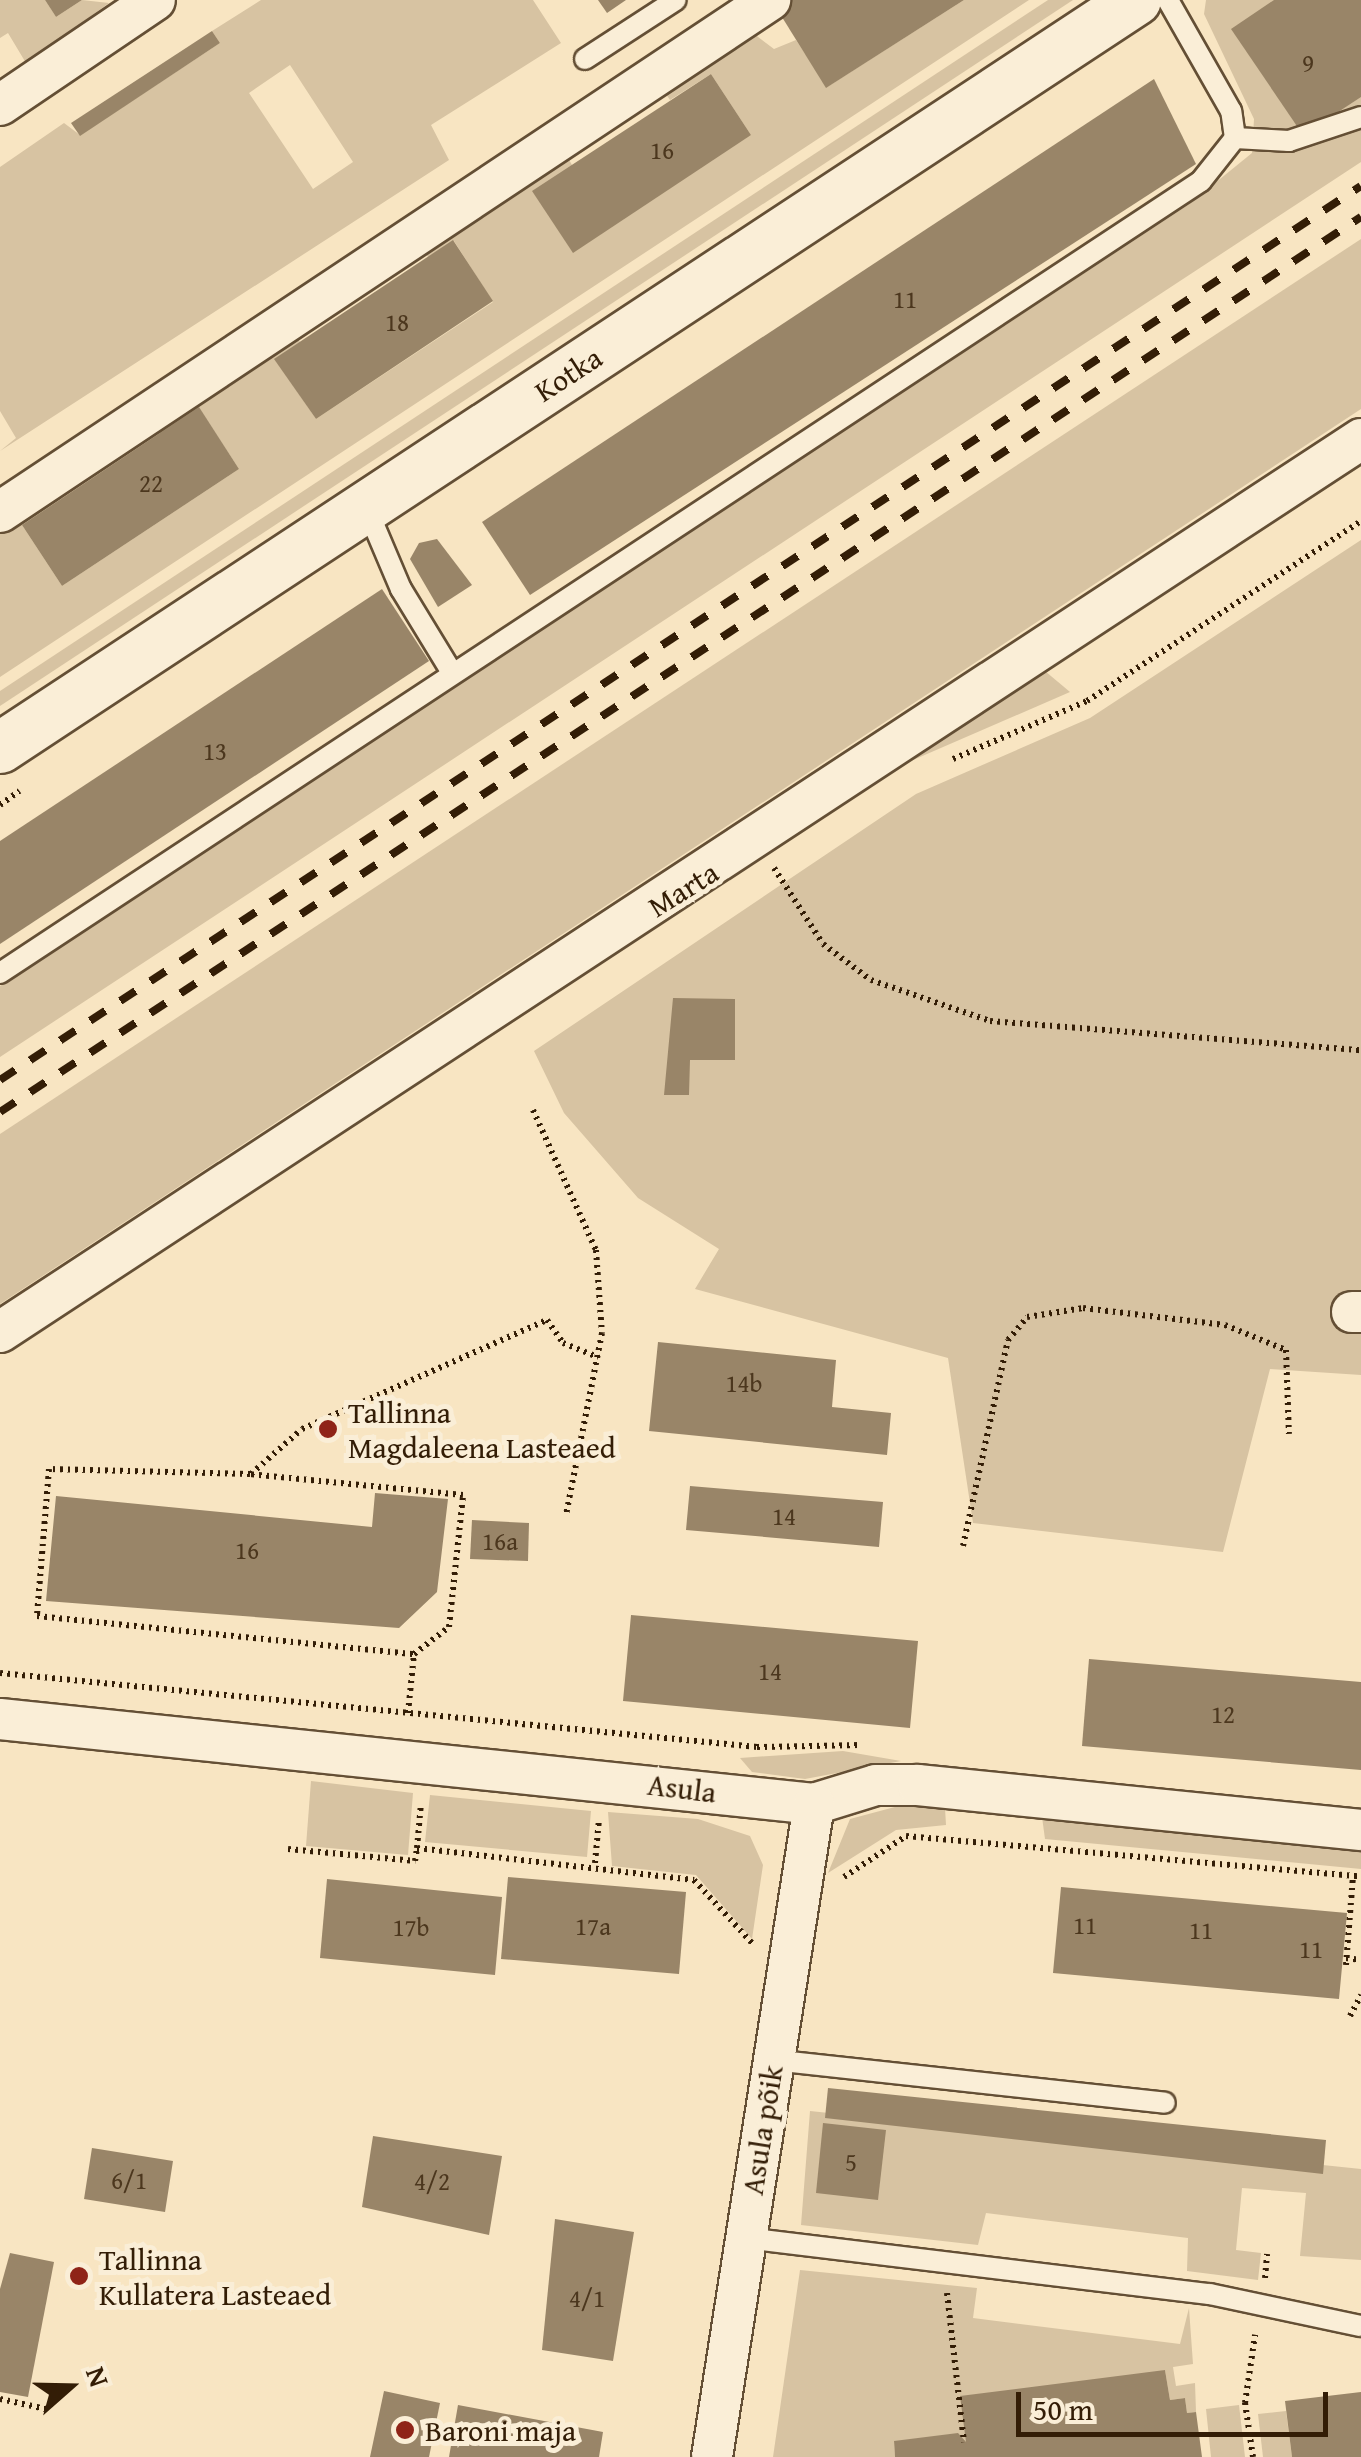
<!DOCTYPE html>
<meta charset="utf-8">
<style>
body{margin:0}
#map{position:relative;width:1361px;height:2457px;overflow:hidden;background:#f8e5c2;font-family:"Gentium Book Plus",serif}
div>[style]{position:absolute}
.green>*{inset:0;background:#d7c3a2}
.building>*{inset:0;background:#998568}
.path>*{height:6px;margin-top:-3px;transform-origin:0;background:repeating-linear-gradient(90deg,#331d06 0 2.5px,transparent 0 7.5px)}
.roads{filter:drop-shadow(2px 0 #644f35) drop-shadow(-2px 0 #644f35) drop-shadow(0 2px #644f35) drop-shadow(0 -2px #644f35)}
.service>*{height:20px;margin:-10px;padding:0 10px;transform-origin:10px;border-radius:10px;background:#faeed7}
.minor>*{height:40px;margin:-20px;padding:0 20px;transform-origin:20px;border-radius:20px;background:#faeed7}
.tertiary>*{height:50px;margin:-25px;padding:0 25px;transform-origin:25px;border-radius:25px;background:#faeed7}
.rail>*{height:8px;margin-top:-4px;transform-origin:0;background:repeating-linear-gradient(90deg,#331d06 0 18px,transparent 0 36px)}
.dots>*{width:28px;height:28px;translate:-50% -50%;box-sizing:border-box;border:5px solid #faeed7;border-radius:50%}
span{translate:-50% -50%;white-space:nowrap;text-align:center;line-height:1.15;-webkit-text-stroke:10px #faeed7;paint-order:stroke}
.number-label{font-size:25px;color:#4c371e}
.number-label span{-webkit-text-stroke-width:0}
.street-label{font-size:30px;color:#331d06}
.poi-label{font-size:30px;color:#331d06}
.left{translate:0 -50%;text-align:left}
.north{position:absolute;left:20px;top:2337px;width:100px;height:100px;-webkit-text-stroke:8px #faeed7;paint-order:stroke;rotate:70deg;font-size:28px;font-weight:700;line-height:40px;text-align:center;color:#331d06}
.north::after{content:'';display:block;margin:auto;width:35px;height:45px;background:#331d06;clip-path:polygon(50% 0,100% 100%,50% 72%,0 100%)}
.scale{position:absolute;left:1016px;top:2392px;width:312px;height:45px;box-sizing:border-box;border:5px solid #331d06;border-top:0;padding-left:12px;font-size:30px;line-height:35px;white-space:nowrap;color:#331d06;-webkit-text-stroke:8px #faeed7;paint-order:stroke}
</style>
<div id="map">
<div class="green">
<i style="clip-path:polygon(0 0,45px 0,56px 17px,82px 0,109px 3px,26px 63px,8px 33px,0 38px)"></i>
<i style="clip-path:polygon(evenodd,261px 0,533px 0,561px 43px,431px 125px,449px 160px,0 451px,16px 438px,0 411px,0 167px,64px 123px,80px 135px,220px 43px,212px 31px,261px 0,290px 65px,353px 162px,313px 189px,249px 93px,290px 65px)"></i>
<i style="clip-path:polygon(964px 0,1029px 0,0 677px,0 519px,53px 483px,62px 498px,22px 525px,62px 586px,239px 469px,199px 408px,160px 434px,150px 420px,292px 329px,300px 342px,275px 359px,316px 419px,493px 302px,454px 241px,428px 257px,419px 243px,563px 149px,572px 165px,751px 135px,711px 74px,670px 100px,660px 85px,749px 30px,774px 49px,796px 40px,827px 87px)"></i>
<i style="clip-path:polygon(1048px 0,1073px 0,0 706px,0 691px)"></i>
<i style="clip-path:polygon(1206px 0,1361px 0,1361px 162px,0 1057px,0 986px,1188px 205px,1252px 153px,1254px 119px,1204px 14px)"></i>
<i style="clip-path:polygon(1361px 239px,1361px 409px,0 1304px,0 1134px)"></i>
<i style="clip-path:polygon(1361px 540px,1361px 1375px,1270px 1369px,1223px 1552px,973px 1523px,948px 1358px,695px 1289px,719px 1249px,638px 1198px,564px 1113px,534px 1051px,916px 794px,1090px 718px)"></i>
<i style="clip-path:polygon(1045px 671px,1070px 692px,897px 767px)"></i>
<i style="clip-path:polygon(843px 1751px,901px 1761px,805px 1779px,752px 1772px,740px 1758px)"></i>
<i style="clip-path:polygon(311px 1781px,413px 1793px,408px 1855px,306px 1846px)"></i>
<i style="clip-path:polygon(430px 1795px,591px 1811px,587px 1857px,425px 1842px)"></i>
<i style="clip-path:polygon(906px 1804px,945px 1808px,946px 1825px,896px 1830px,828px 1873px,850px 1819px)"></i>
<i style="clip-path:polygon(608px 1812px,698px 1819px,750px 1836px,763px 1865px,752px 1939px,696px 1875px,612px 1866px)"></i>
<i style="clip-path:polygon(1042px 1817px,1361px 1847px,1361px 1869px,1045px 1839px)"></i>
<i style="clip-path:polygon(810px 2111px,1361px 2169px,1361px 2260px,1300px 2256px,1306px 2193px,1242px 2188px,1236px 2250px,1261px 2253px,1258px 2280px,1187px 2271px,1188px 2238px,986px 2213px,978px 2245px,801px 2225px)"></i>
<i style="clip-path:polygon(800px 2270px,977px 2288px,973px 2318px,1180px 2344px,1189px 2308px,1193px 2364px,1173px 2367px,1176px 2386px,1195px 2383px,1196px 2412px,1187px 2413px,1185px 2398px,1170px 2400px,1165px 2370px,966px 2442px,894px 2441px,895px 2457px,773px 2457px)"></i>
<i style="clip-path:polygon(1239px 2405px,1245px 2457px,1211px 2457px,1206px 2409px)"></i>
<i style="clip-path:polygon(1286px 2411px,1292px 2457px,1263px 2457px,1258px 2414px)"></i>
</div>
<div class="building">
<i style="clip-path:polygon(45px 0,82px 0,56px 17px)"></i>
<i style="clip-path:polygon(598px 0,626px 0,607px 13px)"></i>
<i style="clip-path:polygon(792px 0,964px 0,826px 88px,777px 9px)"></i>
<i style="clip-path:polygon(1274px 0,1361px 0,1361px 97px,1303px 135px,1231px 29px)"></i>
<i style="clip-path:polygon(212px 31px,220px 43px,80px 136px,71px 123px)"></i>
<i style="clip-path:polygon(711px 74px,751px 135px,573px 253px,532px 191px)"></i>
<i style="clip-path:polygon(1154px 79px,1196px 164px,530px 595px,482px 522px)"></i>
<i style="clip-path:polygon(453px 240px,493px 301px,316px 419px,274px 359px)"></i>
<i style="clip-path:polygon(199px 407px,239px 469px,62px 586px,22px 525px)"></i>
<i style="clip-path:polygon(437px 539px,472px 585px,438px 607px,410px 559px,419px 543px)"></i>
<i style="clip-path:polygon(382px 589px,429px 661px,0 944px,0 841px)"></i>
<i style="clip-path:polygon(673px 998px,735px 999px,735px 1060px,690px 1060px,689px 1095px,664px 1095px)"></i>
<i style="clip-path:polygon(658px 1342px,836px 1360px,832px 1407px,891px 1413px,887px 1455px,649px 1431px)"></i>
<i style="clip-path:polygon(690px 1486px,883px 1502px,879px 1547px,686px 1530px)"></i>
<i style="clip-path:polygon(375px 1493px,448px 1499px,437px 1592px,399px 1628px,46px 1601px,56px 1496px,372px 1527px)"></i>
<i style="clip-path:polygon(472px 1520px,529px 1523px,528px 1561px,470px 1559px)"></i>
<i style="clip-path:polygon(631px 1615px,918px 1641px,910px 1728px,623px 1701px)"></i>
<i style="clip-path:polygon(1089px 1659px,1361px 1682px,1361px 1770px,1082px 1746px)"></i>
<i style="clip-path:polygon(508px 1877px,686px 1892px,679px 1974px,501px 1959px)"></i>
<i style="clip-path:polygon(327px 1879px,502px 1897px,495px 1975px,320px 1958px)"></i>
<i style="clip-path:polygon(1061px 1887px,1347px 1913px,1339px 1999px,1053px 1973px)"></i>
<i style="clip-path:polygon(828px 2088px,1326px 2140px,1323px 2174px,825px 2118px)"></i>
<i style="clip-path:polygon(823px 2123px,886px 2130px,878px 2200px,816px 2193px)"></i>
<i style="clip-path:polygon(373px 2136px,502px 2156px,489px 2235px,362px 2207px)"></i>
<i style="clip-path:polygon(92px 2148px,173px 2161px,165px 2212px,84px 2199px)"></i>
<i style="clip-path:polygon(555px 2219px,634px 2232px,613px 2361px,542px 2350px)"></i>
<i style="clip-path:polygon(10px 2253px,54px 2262px,28px 2397px,0 2392px,0 2289px)"></i>
<i style="clip-path:polygon(1165px 2370px,1170px 2400px,1185px 2398px,1187px 2413px,1196px 2412px,1202px 2457px,895px 2457px,894px 2441px,958px 2433px,966px 2442px,960px 2396px)"></i>
<i style="clip-path:polygon(384px 2391px,440px 2403px,429px 2457px,370px 2457px)"></i>
<i style="clip-path:polygon(1361px 2392px,1361px 2457px,1292px 2457px,1285px 2401px)"></i>
<i style="clip-path:polygon(458px 2405px,603px 2432px,599px 2457px,449px 2457px)"></i>
</div>
<div class="path">
<i style="left:953px;top:759px;width:146px;rotate:-23.4deg"></i>
<i style="left:1087px;top:701px;width:328px;rotate:-33.3deg"></i>
<i style="left:0;top:805px;width:24px;rotate:-36deg"></i>
<i style="left:774px;top:868px;width:90px;rotate:57.2deg"></i>
<i style="left:823px;top:944px;width:60px;rotate:36.9deg"></i>
<i style="left:871px;top:980px;width:126px;rotate:19deg"></i>
<i style="left:990px;top:1021px;width:372px;rotate:4.5deg"></i>
<i style="left:533px;top:1110px;width:154px;rotate:65.8deg"></i>
<i style="left:596px;top:1250px;width:83px;rotate:85.9deg"></i>
<i style="left:602px;top:1333px;width:185px;rotate:101.2deg"></i>
<i style="left:251px;top:1474px;width:68px;rotate:-41.4deg"></i>
<i style="left:302px;top:1429px;width:268px;rotate:-24deg"></i>
<i style="left:547px;top:1320px;width:28px;rotate:55deg"></i>
<i style="left:563px;top:1343px;width:38px;rotate:22deg"></i>
<i style="left:963px;top:1546px;width:211px;rotate:-77.7deg"></i>
<i style="left:1008px;top:1340px;width:30px;rotate:-50deg"></i>
<i style="left:1027px;top:1317px;width:57px;rotate:-9.1deg"></i>
<i style="left:1083px;top:1308px;width:143px;rotate:6.8deg"></i>
<i style="left:1225px;top:1325px;width:66px;rotate:22.3deg"></i>
<i style="left:1286px;top:1350px;width:84px;rotate:88deg"></i>
<i style="left:0;top:1673px;width:761px;rotate:5.58deg"></i>
<i style="left:757px;top:1747px;width:103px;rotate:-1.1deg"></i>
<i style="left:408px;top:1713px;width:59px;rotate:-84.2deg"></i>
<i style="left:414px;top:1654px;width:44px;rotate:-37.6deg"></i>
<i style="left:449px;top:1627px;width:133px;rotate:-83.9deg"></i>
<i style="left:463px;top:1495px;width:214px;rotate:-174.4deg"></i>
<i style="left:250px;top:1474px;width:201px;rotate:-178.6deg"></i>
<i style="left:49px;top:1469px;width:147px;rotate:94.7deg"></i>
<i style="left:37px;top:1616px;width:379px;rotate:5.8deg"></i>
<i style="left:417px;top:1848px;width:45px;rotate:-84.9deg"></i>
<i style="left:288px;top:1849px;width:128px;rotate:5.4deg"></i>
<i style="left:415px;top:1861px;width:13px;rotate:-81deg"></i>
<i style="left:417px;top:1848px;width:279px;rotate:6.6deg"></i>
<i style="left:694px;top:1880px;width:86px;rotate:47.4deg"></i>
<i style="left:595px;top:1863px;width:44px;rotate:-84.8deg"></i>
<i style="left:844px;top:1877px;width:74px;rotate:-33.5deg"></i>
<i style="left:906px;top:1836px;width:457px;rotate:5.1deg"></i>
<i style="left:1346px;top:1958px;width:15px;rotate:8deg"></i>
<i style="left:1346px;top:1965px;width:88px;rotate:-85.5deg"></i>
<i style="left:1350px;top:2016px;width:24px;rotate:-62deg"></i>
<i style="left:1265px;top:2278px;width:24px;rotate:-85deg"></i>
<i style="left:947px;top:2293px;width:150px;rotate:83.5deg"></i>
<i style="left:0;top:2399px;width:47px;rotate:12.3deg"></i>
<i style="left:1253px;top:2457px;width:55px;rotate:-98.4deg"></i>
<i style="left:1245px;top:2403px;width:69px;rotate:-81.6deg"></i>
</div>
<div class="roads">
<div class="service">
<i style="left:585px;top:59px;width:108px;rotate:-33deg"></i>
<i style="left:1235px;top:138px;width:54px;rotate:3.2deg"></i>
<i style="left:1289px;top:141px;width:76px;rotate:-18.4deg"></i>
<i style="left:367px;top:509px;width:87px;rotate:67deg"></i>
<i style="left:401px;top:589px;width:96px;rotate:58.6deg"></i>
<i style="left:0;top:973px;width:1439px;rotate:-33.4deg"></i>
<i style="left:1201px;top:181px;width:55px;rotate:-51.7deg"></i>
<i style="left:1235px;top:138px;width:27px;rotate:-98deg"></i>
<i style="left:1231px;top:111px;width:128px;rotate:-119.6deg"></i>
<i style="left:772px;top:2060px;width:395px;rotate:6.2deg"></i>
<i style="left:745px;top:2238px;width:468px;rotate:6.9deg"></i>
<i style="left:1210px;top:2294px;width:154px;rotate:12deg"></i>
</div>
<div class="minor">
<i style="left:0;top:105px;width:187px;rotate:-34.1deg"></i>
<i style="left:0;top:512px;width:925px;rotate:-33.62deg"></i>
<i style="left:1352px;top:1312px;width:9px"></i>
<i style="left:0;top:1332px;width:1628px;rotate:-33.27deg"></i>
<i style="left:0;top:1719px;width:818px;rotate:5.96deg"></i>
<i style="left:814px;top:1804px;width:65px;rotate:-17deg"></i>
<i style="left:876px;top:1785px;width:42px"></i>
<i style="left:918px;top:1785px;width:445px;rotate:5.8deg"></i>
<i style="left:712px;top:2457px;width:661px;rotate:-81.12deg"></i>
</div>
<div class="tertiary">
<i style="left:0;top:748px;width:1360px;rotate:-33.36deg"></i>
</div>
</div>
<div class="rail">
<i style="left:0;top:1080px;width:1628px;rotate:-33.3deg"></i>
<i style="left:0;top:1112px;width:1629px;rotate:-33.33deg"></i>
</div>
<div class="dots">
<i style="left:328px;top:1429px;background:#8f2418"></i>
<i style="left:79px;top:2276px;background:#8f2418"></i>
<i style="left:405px;top:2430px;background:#8f2418"></i>
</div>
<div class="number-label">
<span style="left:1308px;top:63px">9</span>
<span style="left:662px;top:150px">16</span>
<span style="left:905px;top:299px">11</span>
<span style="left:397px;top:322px">18</span>
<span style="left:151px;top:483px">22</span>
<span style="left:215px;top:751px">13</span>
<span style="left:744px;top:1383px">14b</span>
<span style="left:784px;top:1516px">14</span>
<span style="left:500px;top:1541px">16a</span>
<span style="left:247px;top:1550px">16</span>
<span style="left:770px;top:1671px">14</span>
<span style="left:1223px;top:1714px">12</span>
<span style="left:1085px;top:1925px">11</span>
<span style="left:593px;top:1926px">17a</span>
<span style="left:411px;top:1927px">17b</span>
<span style="left:1201px;top:1930px">11</span>
<span style="left:1311px;top:1949px">11</span>
<span style="left:851px;top:2162px">5</span>
<span style="left:129px;top:2180px">6/1</span>
<span style="left:432px;top:2181px">4/2</span>
<span style="left:587px;top:2298px">4/1</span>
</div>
<div class="street-label">
<span style="left:568px;top:374px;rotate:-33deg">Kotka</span>
<span style="left:683px;top:889px;rotate:-32deg">Marta</span>
<span style="left:682px;top:1788px;rotate:7deg">Asula</span>
<span style="left:762px;top:2130px;rotate:-81deg">Asula põik</span>
</div>
<div class="poi-label">
<span class="left" style="left:348px;top:1429px">Tallinna<br>Magdaleena Lasteaed</span>
<span class="left" style="left:99px;top:2276px">Tallinna<br>Kullatera Lasteaed</span>
<span class="left" style="left:425px;top:2430px">Baroni maja</span>
</div>
<div class="north">N</div>
<div class="scale">50 m</div>
</div>
